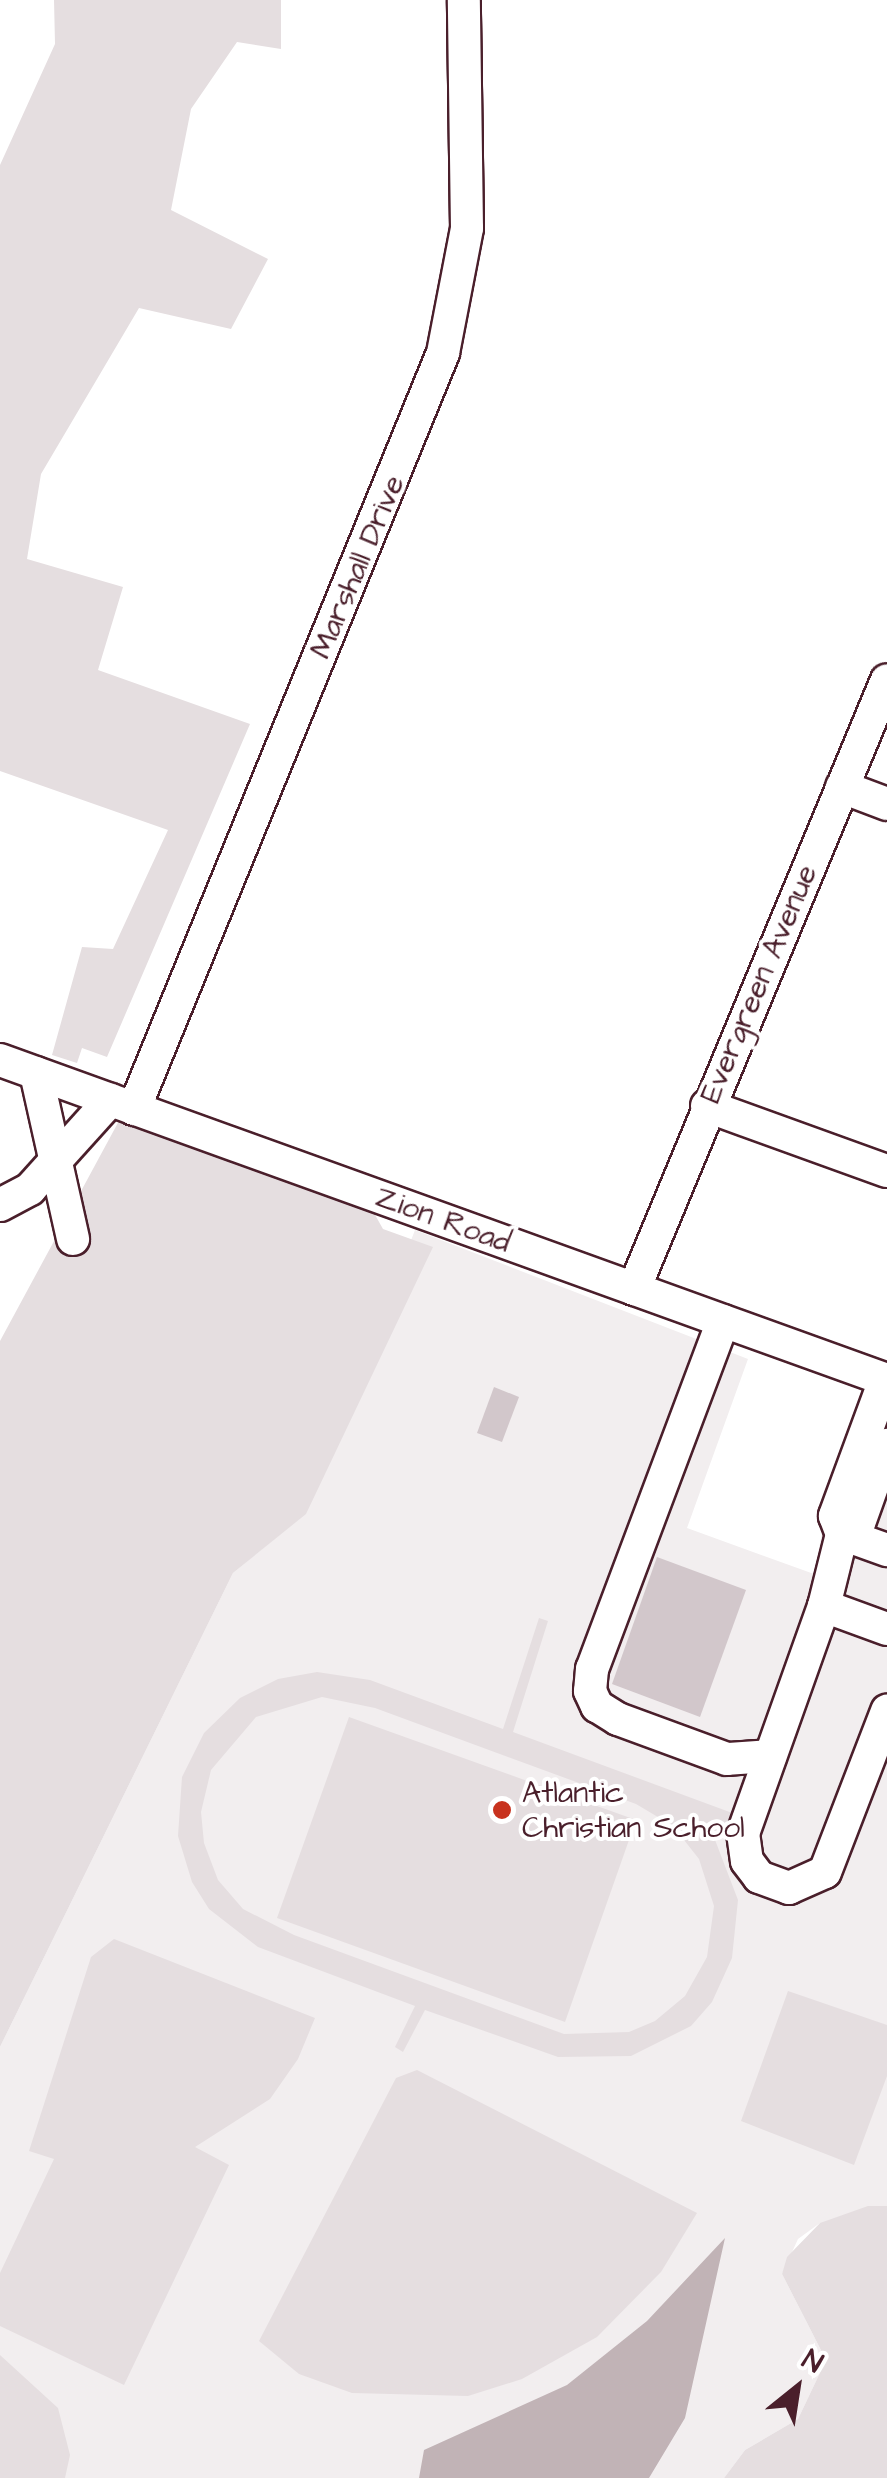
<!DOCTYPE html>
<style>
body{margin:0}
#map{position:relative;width:887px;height:2478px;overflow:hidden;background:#fff;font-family:"Architects Daughter",sans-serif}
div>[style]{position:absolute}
.built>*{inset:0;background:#f2eeef}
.green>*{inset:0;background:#e5dee0}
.water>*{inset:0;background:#c1b3b6}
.building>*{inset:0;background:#d2c7cb}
.roads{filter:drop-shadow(2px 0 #4a1f2b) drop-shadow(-2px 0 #4a1f2b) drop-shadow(0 2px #4a1f2b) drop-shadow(0 -2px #4a1f2b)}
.minor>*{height:32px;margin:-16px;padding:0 16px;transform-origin:16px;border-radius:16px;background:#fff}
.dots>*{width:28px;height:28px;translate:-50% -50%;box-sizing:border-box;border:5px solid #fff;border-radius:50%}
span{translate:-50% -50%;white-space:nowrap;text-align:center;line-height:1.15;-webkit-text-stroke:8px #fff;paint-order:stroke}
.street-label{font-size:30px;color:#4a1f2b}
.poi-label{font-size:30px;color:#4a1f2b}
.left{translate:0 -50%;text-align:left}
.north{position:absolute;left:747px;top:2338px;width:100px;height:100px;-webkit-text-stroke:8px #fff;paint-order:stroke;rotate:30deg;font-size:28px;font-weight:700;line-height:40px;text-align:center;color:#4a1f2b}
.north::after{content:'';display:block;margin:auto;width:35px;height:45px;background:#4a1f2b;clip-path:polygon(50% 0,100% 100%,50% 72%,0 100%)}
</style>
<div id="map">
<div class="built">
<i style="clip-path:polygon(415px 1230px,748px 1359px,687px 1528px,814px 1574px,827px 1508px,887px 1402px,887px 2233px,820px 2223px,798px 2239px,782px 2274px,826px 2360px,798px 2419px,745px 2450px,724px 2478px,0 2478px,0 2047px,233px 1573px,306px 1513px)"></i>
</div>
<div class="green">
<i style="clip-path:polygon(54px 0,281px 0,281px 49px,237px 42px,191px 109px,171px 210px,268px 259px,231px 329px,139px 308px,41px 474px,27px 559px,123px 587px,98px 670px,250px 724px,107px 1057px,82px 1048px,77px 1063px,52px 1055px,82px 947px,113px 949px,168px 830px,0 771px,0 165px,55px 44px)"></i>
<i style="clip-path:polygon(120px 1119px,374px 1213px,383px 1229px,433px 1247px,306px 1514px,233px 1573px,0 2047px,0 1341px)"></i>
<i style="clip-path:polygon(evenodd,539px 1618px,548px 1621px,513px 1732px,735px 1814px,728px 1838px,712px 1832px,738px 1900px,732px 1958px,712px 2002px,691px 2026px,631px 2056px,558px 2057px,425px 2010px,403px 2052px,395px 2047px,415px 2006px,258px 1947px,209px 1909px,192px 1882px,178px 1836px,182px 1777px,204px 1733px,240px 1698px,278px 1679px,317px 1672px,370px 1680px,503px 1729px,539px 1618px,322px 1697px,375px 1708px,636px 1804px,673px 1826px,699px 1859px,714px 1906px,707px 1957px,685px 1996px,655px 2021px,629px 2032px,564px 2034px,294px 1935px,243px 1909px,218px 1880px,204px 1843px,201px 1812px,211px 1770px,256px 1717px,322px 1697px)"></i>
<i style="clip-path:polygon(349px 1717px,636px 1820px,565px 2022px,277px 1918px)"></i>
<i style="clip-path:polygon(114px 1939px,315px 2018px,298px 2059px,270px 2099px,195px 2147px,229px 2165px,124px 2385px,0 2326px,0 2273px,54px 2159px,29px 2151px,91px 1957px)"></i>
<i style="clip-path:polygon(788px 1991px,887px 2025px,887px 2076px,854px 2165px,741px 2121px)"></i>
<i style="clip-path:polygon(417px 2070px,697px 2213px,661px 2272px,597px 2337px,522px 2379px,468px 2396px,352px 2393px,299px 2374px,259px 2341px,396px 2078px)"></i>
<i style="clip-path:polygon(868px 2206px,887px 2206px,887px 2478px,724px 2478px,745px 2450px,798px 2419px,826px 2360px,782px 2274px,787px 2257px,820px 2223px)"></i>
<i style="clip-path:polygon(0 2355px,58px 2408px,70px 2455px,65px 2478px,0 2478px)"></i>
</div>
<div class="water">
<i style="clip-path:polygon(725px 2238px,685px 2418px,649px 2478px,419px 2478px,424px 2450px,567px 2385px,647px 2321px)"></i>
</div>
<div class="building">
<i style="clip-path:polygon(494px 1387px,519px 1397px,502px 1442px,477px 1433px)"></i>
<i style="clip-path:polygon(657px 1557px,746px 1590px,700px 1717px,612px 1684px)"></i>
</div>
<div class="roads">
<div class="minor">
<i style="left:842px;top:787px;width:48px;rotate:20.7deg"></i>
<i style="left:0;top:1060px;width:943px;rotate:19.84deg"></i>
<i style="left:36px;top:1073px;width:170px;rotate:77.4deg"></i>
<i style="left:707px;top:1106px;width:191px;rotate:19.9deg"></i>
<i style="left:134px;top:1109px;width:817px;rotate:-67.77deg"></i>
<i style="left:443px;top:353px;width:127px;rotate:-79.1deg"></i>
<i style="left:467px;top:228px;width:228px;rotate:-90.8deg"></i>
<i style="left:0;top:1205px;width:34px;rotate:-28deg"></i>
<i style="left:30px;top:1189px;width:120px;rotate:-48deg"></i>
<i style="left:634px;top:1289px;width:659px;rotate:-67.44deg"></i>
<i style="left:723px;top:1321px;width:372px;rotate:110.6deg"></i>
<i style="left:592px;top:1669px;width:22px;rotate:95deg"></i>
<i style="left:590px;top:1691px;width:17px;rotate:65deg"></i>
<i style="left:597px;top:1706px;width:25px;rotate:32deg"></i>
<i style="left:618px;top:1719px;width:116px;rotate:20.2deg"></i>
<i style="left:727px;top:1759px;width:43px;rotate:-4deg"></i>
<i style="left:885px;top:1380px;width:145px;rotate:110.2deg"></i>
<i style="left:835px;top:1516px;width:19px;rotate:69deg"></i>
<i style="left:842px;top:1534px;width:74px;rotate:104deg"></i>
<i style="left:824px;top:1606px;width:241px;rotate:109.6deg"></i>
<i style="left:743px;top:1833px;width:28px;rotate:82deg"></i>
<i style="left:747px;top:1861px;width:20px;rotate:53deg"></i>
<i style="left:759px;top:1877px;width:32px;rotate:20deg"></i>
<i style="left:789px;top:1888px;width:39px;rotate:-24deg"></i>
<i style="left:825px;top:1872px;width:173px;rotate:-68.9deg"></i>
<i style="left:842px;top:1534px;width:20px;rotate:-33deg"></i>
<i style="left:859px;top:1523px;width:83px;rotate:-70.3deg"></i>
<i style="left:842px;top:1534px;width:48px;rotate:19.6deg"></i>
<i style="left:824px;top:1606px;width:67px;rotate:20.1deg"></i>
</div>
</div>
<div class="dots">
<i style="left:502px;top:1810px;background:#c8321e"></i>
</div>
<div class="street-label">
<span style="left:358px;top:567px;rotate:-67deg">Marshall Drive</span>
<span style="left:759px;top:984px;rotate:-67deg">Evergreen Avenue</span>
<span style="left:443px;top:1220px;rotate:20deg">Zion Road</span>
</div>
<div class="poi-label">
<span class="left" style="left:522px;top:1810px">Atlantic<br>Christian School</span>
</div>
<div class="north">N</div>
</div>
